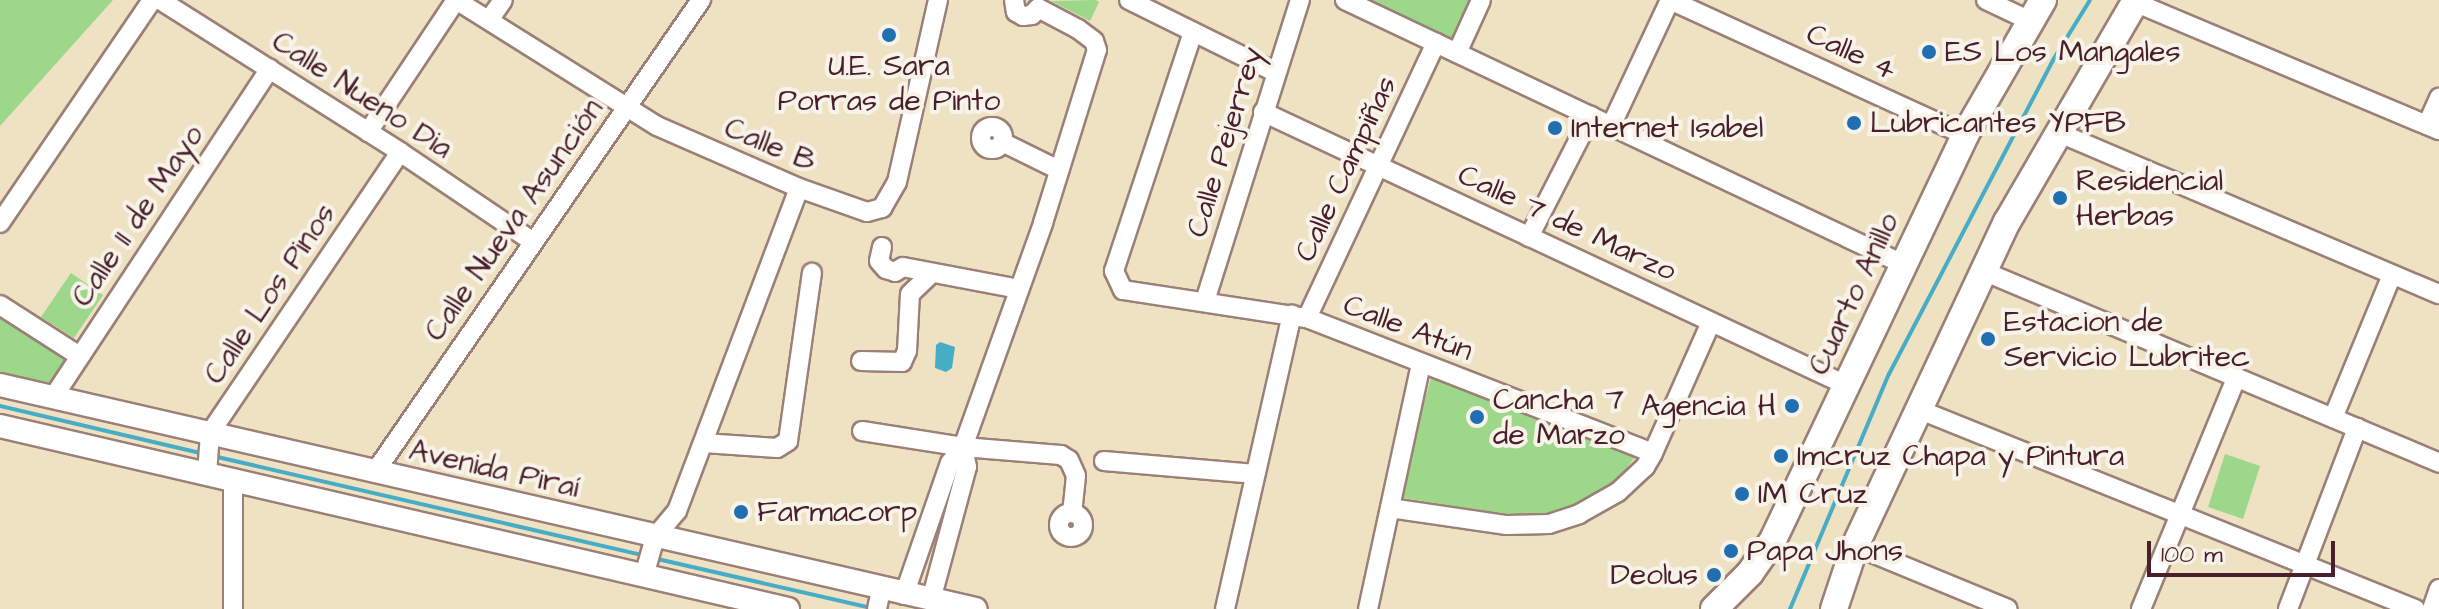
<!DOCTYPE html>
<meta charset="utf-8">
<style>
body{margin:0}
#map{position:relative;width:2439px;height:609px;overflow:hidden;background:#eee2c3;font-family:"Architects Daughter",sans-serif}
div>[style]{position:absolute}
.green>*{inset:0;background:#9cd78a}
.water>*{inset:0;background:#47adc6}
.stream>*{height:4px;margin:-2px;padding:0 2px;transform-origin:2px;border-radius:2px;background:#47adc6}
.roads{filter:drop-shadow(2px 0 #9c8077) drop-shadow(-2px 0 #9c8077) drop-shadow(0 2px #9c8077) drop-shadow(0 -2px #9c8077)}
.minor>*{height:18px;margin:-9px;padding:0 9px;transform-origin:9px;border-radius:9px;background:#fff}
.minor>.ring{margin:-9px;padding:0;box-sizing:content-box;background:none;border:18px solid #fff;border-radius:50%}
.major>*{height:22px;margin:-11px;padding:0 11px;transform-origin:11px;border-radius:11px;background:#fff}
.highway>*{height:26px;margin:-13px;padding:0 13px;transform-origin:13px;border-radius:13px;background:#fff}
.dots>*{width:22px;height:22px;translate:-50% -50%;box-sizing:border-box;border:4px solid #f7f3e8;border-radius:50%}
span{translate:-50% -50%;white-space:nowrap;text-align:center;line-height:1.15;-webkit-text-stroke:8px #f7f3e8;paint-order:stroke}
.street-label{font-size:30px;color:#4a1f2b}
.poi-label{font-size:30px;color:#4a1f2b}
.left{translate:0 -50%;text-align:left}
.right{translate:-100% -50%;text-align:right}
.scale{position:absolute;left:2147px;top:541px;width:188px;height:36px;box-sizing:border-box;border:4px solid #4a1f2b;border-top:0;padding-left:10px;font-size:24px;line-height:28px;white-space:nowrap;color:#4a1f2b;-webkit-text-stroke:6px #f7f3e8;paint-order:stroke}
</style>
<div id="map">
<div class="green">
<i style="clip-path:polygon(0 0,113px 0,0 126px)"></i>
<i style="clip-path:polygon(1096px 0,1099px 2px,1090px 21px,1051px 1px)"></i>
<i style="clip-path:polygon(1361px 0,1472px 0,1454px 37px,1448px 39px)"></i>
<i style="clip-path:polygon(71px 273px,103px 295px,74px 338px,41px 317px)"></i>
<i style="clip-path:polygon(0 312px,70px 358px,53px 381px,44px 384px,0 377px)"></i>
<i style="clip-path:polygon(1431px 378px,1636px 456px,1615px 483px,1591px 501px,1538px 520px,1398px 497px)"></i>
<i style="clip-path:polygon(2225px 454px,2260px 466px,2243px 519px,2208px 507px)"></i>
</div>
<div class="water">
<i style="clip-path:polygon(940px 342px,955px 347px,952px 368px,946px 372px,935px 368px,936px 345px)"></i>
</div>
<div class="stream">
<i style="left:0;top:406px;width:210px;rotate:13.2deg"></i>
<i style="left:213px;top:456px;width:443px;rotate:13deg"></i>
<i style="left:653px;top:558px;width:224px;rotate:12.9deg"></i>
<i style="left:1790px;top:609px;width:255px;rotate:-67.2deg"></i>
<i style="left:1889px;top:374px;width:354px;rotate:-62.4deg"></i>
<i style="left:2053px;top:60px;width:70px;rotate:-58.3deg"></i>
</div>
<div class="roads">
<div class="minor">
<i style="left:160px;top:0;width:284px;rotate:32.3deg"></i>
<i style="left:400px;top:152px;width:159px;rotate:34deg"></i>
<i style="left:456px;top:0;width:237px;rotate:32.1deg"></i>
<i style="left:657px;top:126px;width:155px;rotate:23.6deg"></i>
<i style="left:799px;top:188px;width:72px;rotate:19.4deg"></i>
<i style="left:867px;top:212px;width:16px;rotate:-15deg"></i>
<i style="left:882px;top:208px;width:30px;rotate:-60deg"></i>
<i style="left:897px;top:182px;width:187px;rotate:-77.3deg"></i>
<i style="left:1014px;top:0;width:12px;rotate:81deg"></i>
<i style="left:1016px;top:12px;width:8px;rotate:30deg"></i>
<i style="left:1023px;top:16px;width:9px;rotate:-6deg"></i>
<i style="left:1032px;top:15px;width:9px;rotate:-49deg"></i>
<i style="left:1129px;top:0;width:163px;rotate:26.3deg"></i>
<i style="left:1345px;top:0;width:617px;rotate:25.32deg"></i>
<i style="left:1670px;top:0;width:324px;rotate:24.6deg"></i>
<i style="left:1986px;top:0;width:49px;rotate:25.5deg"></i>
<i style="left:2134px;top:2px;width:331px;rotate:22.8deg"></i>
<i style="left:489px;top:20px;width:24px;rotate:-55deg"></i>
<i style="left:1193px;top:32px;width:252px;rotate:108.3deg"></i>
<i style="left:1114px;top:271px;width:21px;rotate:65deg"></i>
<i style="left:1123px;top:290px;width:186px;rotate:8.7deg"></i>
<i style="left:1307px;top:318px;width:371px;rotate:21.3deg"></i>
<i style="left:1457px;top:53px;width:58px;rotate:-65.6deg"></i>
<i style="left:1263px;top:112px;width:644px;rotate:25.09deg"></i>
<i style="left:2427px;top:125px;width:30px;rotate:-66deg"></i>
<i style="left:1611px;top:126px;width:139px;rotate:-64.9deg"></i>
<i class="ring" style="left:981px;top:127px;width:4px;height:4px"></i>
<i style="left:368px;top:132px;width:159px;rotate:-56.3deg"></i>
<i style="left:2057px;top:132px;width:415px;rotate:23deg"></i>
<i style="left:1002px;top:142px;width:64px;rotate:26.2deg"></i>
<i style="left:0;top:223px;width:270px;rotate:-55.7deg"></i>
<i style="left:1529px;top:237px;width:136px;rotate:-62.9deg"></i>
<i style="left:882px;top:247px;width:14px;rotate:102deg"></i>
<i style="left:879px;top:261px;width:11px;rotate:49deg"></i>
<i style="left:886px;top:269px;width:9px;rotate:18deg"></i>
<i style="left:895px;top:272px;width:9px;rotate:-32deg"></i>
<i style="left:903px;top:267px;width:118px;rotate:10.7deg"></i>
<i style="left:1983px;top:271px;width:495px;rotate:22.8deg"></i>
<i style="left:1205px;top:301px;width:316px;rotate:-72.5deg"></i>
<i style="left:0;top:305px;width:93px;rotate:32.7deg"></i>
<i style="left:1307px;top:318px;width:304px;rotate:-64.9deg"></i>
<i style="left:861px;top:361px;width:41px;rotate:1.4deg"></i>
<i style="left:902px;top:362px;width:12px;rotate:-66deg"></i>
<i style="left:907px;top:351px;width:57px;rotate:-87deg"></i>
<i style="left:910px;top:294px;width:30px;rotate:-44deg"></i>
<i style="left:54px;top:396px;width:392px;rotate:-56.6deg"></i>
<i style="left:1920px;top:410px;width:534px;rotate:21.9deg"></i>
<i style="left:2333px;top:418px;width:155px;rotate:-67.6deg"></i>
<i style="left:862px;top:431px;width:102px;rotate:9deg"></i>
<i style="left:963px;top:447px;width:98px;rotate:4.7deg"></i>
<i style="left:1061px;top:455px;width:9px;rotate:32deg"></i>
<i style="left:1069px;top:460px;width:17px;rotate:66deg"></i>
<i style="left:1076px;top:476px;width:36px;rotate:96deg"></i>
<i style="left:704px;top:443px;width:73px;rotate:3.9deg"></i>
<i style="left:777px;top:448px;width:13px;rotate:-32deg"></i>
<i style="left:788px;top:441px;width:170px;rotate:-81.9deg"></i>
<i style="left:1104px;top:461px;width:152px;rotate:4.9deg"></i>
<i style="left:375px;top:472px;width:574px;rotate:-55.37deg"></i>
<i style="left:207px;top:474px;width:41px;rotate:-85.8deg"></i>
<i style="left:210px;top:433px;width:339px;rotate:-55.9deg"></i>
<i style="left:233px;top:481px;width:128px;rotate:90deg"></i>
<i style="left:1390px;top:508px;width:118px;rotate:8.3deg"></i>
<i style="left:1507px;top:525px;width:42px;rotate:-1.4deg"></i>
<i style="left:1549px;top:524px;width:32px;rotate:-18deg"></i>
<i style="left:1579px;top:514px;width:45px;rotate:-29.4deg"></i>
<i style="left:1618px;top:492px;width:37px;rotate:-43deg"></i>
<i style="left:1645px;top:467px;width:16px;rotate:-60deg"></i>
<i style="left:1653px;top:453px;width:143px;rotate:-66.1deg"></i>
<i class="ring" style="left:1059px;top:513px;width:6px;height:6px"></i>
<i style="left:1855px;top:546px;width:165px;rotate:22.4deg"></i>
<i style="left:644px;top:576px;width:41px;rotate:-74.2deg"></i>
<i style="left:655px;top:537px;width:34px;rotate:-50deg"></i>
<i style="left:677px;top:511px;width:345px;rotate:-69.3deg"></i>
<i style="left:904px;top:595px;width:140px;rotate:-70.8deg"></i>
<i style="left:950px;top:463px;width:21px;rotate:-51deg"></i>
<i style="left:963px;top:447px;width:238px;rotate:-70.3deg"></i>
<i style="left:1043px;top:223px;width:181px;rotate:-72.7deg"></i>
<i style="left:1097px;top:50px;width:9px;rotate:-108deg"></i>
<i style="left:1094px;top:41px;width:20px;rotate:-143deg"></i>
<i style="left:1078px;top:29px;width:45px;rotate:-152.3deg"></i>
<i style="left:931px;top:600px;width:138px;rotate:-74.9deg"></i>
<i style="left:967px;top:467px;width:20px;rotate:-101deg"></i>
<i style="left:877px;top:609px;width:19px;rotate:-78deg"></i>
<i style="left:1225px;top:609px;width:302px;rotate:-77.2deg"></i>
<i style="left:1368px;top:609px;width:251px;rotate:-77.8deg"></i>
<i style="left:2141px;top:609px;width:250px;rotate:-67.6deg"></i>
<i style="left:2288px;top:609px;width:194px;rotate:-69.1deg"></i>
<i style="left:2432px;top:609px;width:21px;rotate:-71deg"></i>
</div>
<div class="major">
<i style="left:0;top:385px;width:1001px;rotate:12.93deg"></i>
<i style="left:0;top:426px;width:809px;rotate:13.07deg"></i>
</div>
<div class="highway">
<i style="left:1714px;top:609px;width:51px;rotate:-45deg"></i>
<i style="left:1750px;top:573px;width:38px;rotate:-55deg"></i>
<i style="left:1772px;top:542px;width:450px;rotate:-64.6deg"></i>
<i style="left:1965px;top:135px;width:156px;rotate:-60deg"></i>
<i style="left:1834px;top:609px;width:66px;rotate:-71.6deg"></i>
<i style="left:1855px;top:546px;width:358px;rotate:-64.9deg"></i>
<i style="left:2007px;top:222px;width:257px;rotate:-59.8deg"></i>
</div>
</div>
<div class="dots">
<i style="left:889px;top:35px;background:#1f6fb2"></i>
<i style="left:1929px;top:52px;background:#1f6fb2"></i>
<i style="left:1854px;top:123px;background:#1f6fb2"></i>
<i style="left:1555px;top:128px;background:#1f6fb2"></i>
<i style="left:2060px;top:198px;background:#1f6fb2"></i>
<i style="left:1988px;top:339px;background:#1f6fb2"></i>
<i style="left:1792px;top:406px;background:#1f6fb2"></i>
<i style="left:1477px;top:417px;background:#1f6fb2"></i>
<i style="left:1781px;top:456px;background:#1f6fb2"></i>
<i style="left:1742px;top:494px;background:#1f6fb2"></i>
<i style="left:741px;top:512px;background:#1f6fb2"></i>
<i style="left:1731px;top:551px;background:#1f6fb2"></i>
<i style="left:1714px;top:575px;background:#1f6fb2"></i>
</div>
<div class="street-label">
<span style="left:1851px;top:52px;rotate:25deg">Calle 4</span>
<span style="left:362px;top:95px;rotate:33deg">Calle Nueno Dia</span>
<span style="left:1225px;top:142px;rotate:-73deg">Calle Pejerrey</span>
<span style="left:770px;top:145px;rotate:23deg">Calle B</span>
<span style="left:1346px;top:169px;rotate:-65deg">Calle Campiñas</span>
<span style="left:138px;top:216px;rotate:-56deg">Calle 11 de Mayo</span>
<span style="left:514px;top:220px;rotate:-55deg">Calle Nueva Asunción</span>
<span style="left:1567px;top:223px;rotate:25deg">Calle 7 de Marzo</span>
<span style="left:270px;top:294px;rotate:-56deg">Calle Los Pinos</span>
<span style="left:1854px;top:294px;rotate:-65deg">Cuarto Anillo</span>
<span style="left:1408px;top:328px;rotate:21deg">Calle Atún</span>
<span style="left:494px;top:469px;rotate:13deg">Avenida Piraí</span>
</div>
<div class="poi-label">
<span class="left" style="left:1945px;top:52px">ES Los Mangales</span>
<span style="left:889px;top:83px">U.E. Sara<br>Porras de Pinto</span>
<span class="left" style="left:1870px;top:123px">Lubricantes YPFB</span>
<span class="left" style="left:1571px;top:128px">Internet Isabel</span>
<span class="left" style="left:2076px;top:198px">Residencial<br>Herbas</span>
<span class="left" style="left:2004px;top:339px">Estacion de<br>Servicio Lubritec</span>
<span class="left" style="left:1493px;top:417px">Cancha 7<br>de Marzo</span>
<span class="right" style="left:1776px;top:406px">Agencia H</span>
<span class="left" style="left:1797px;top:456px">Imcruz Chapa y Pintura</span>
<span class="left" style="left:1758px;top:494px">IM Cruz</span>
<span class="left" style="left:757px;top:512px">Farmacorp</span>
<span class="left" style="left:1747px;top:551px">Papa Jhons</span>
<span class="right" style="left:1698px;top:575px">Deolus</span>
</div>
<div class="scale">100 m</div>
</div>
